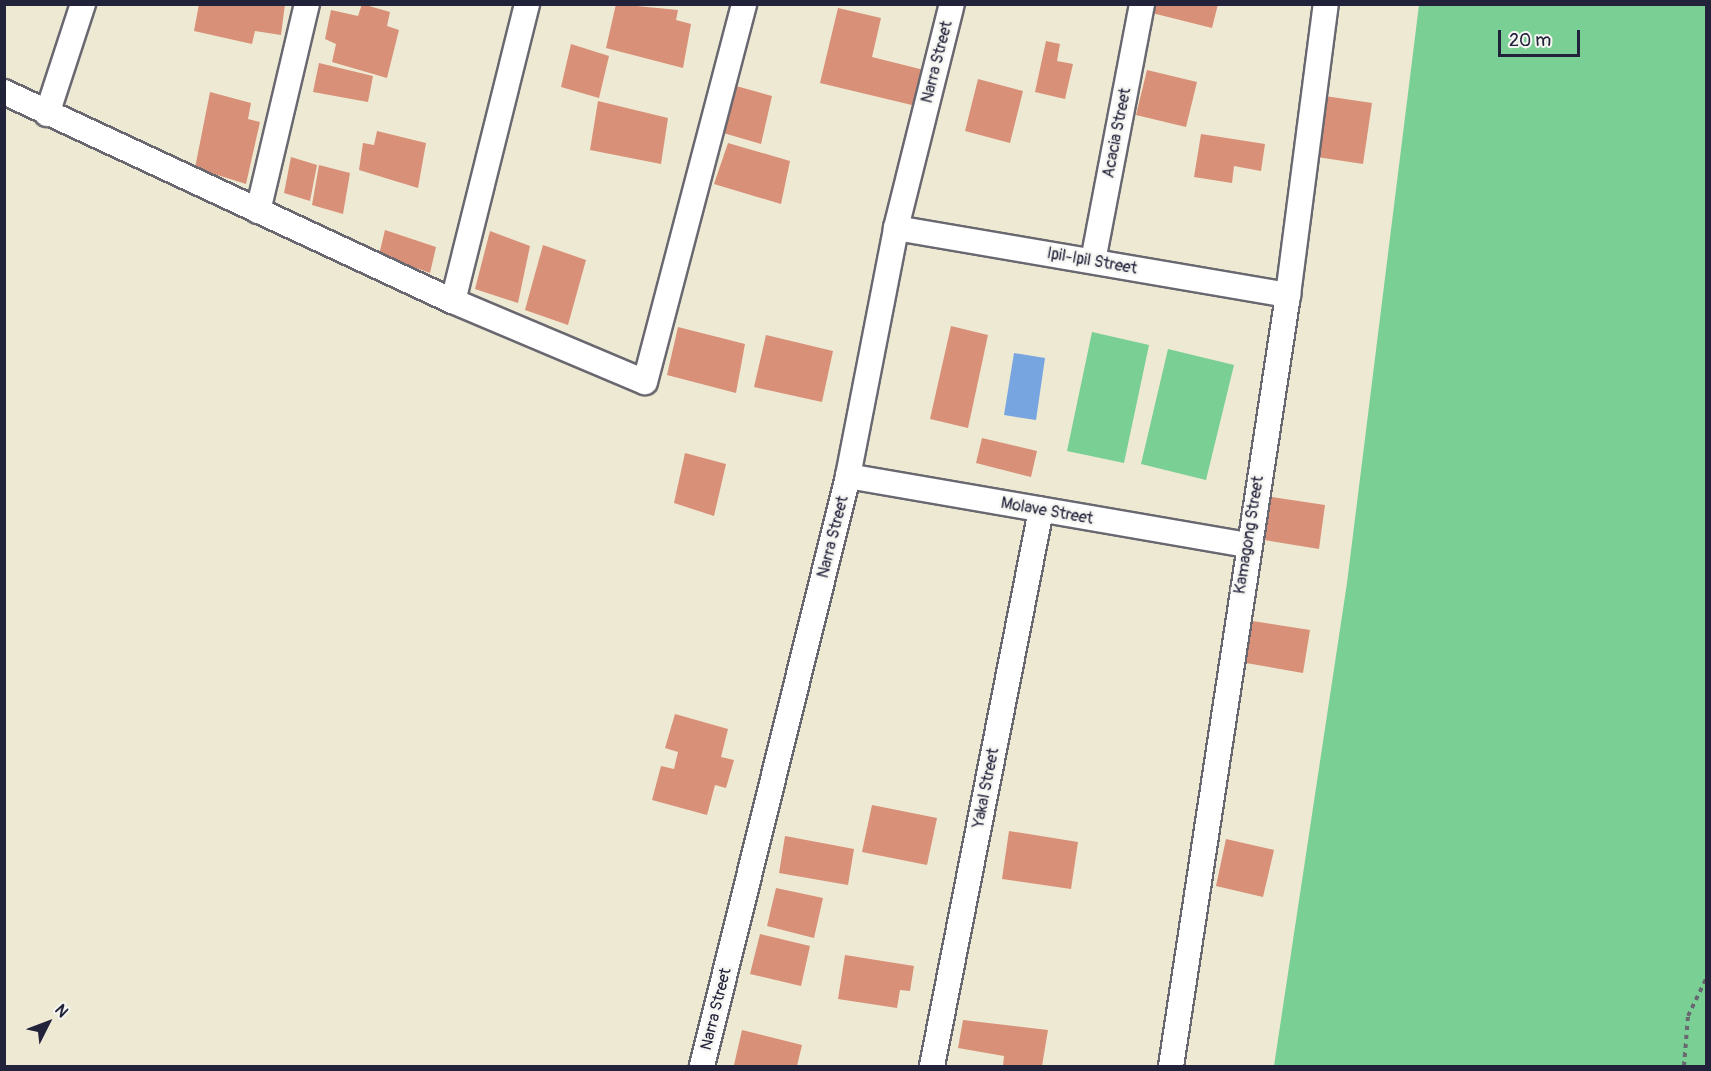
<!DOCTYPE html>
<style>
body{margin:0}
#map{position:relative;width:1711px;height:1071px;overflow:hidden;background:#eee9d3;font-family:Pangolin,sans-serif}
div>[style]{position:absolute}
.green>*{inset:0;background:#79cf94}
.water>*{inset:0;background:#76a5e0}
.building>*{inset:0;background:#d89078}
.path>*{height:4px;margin-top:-2px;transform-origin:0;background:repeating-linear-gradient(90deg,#696870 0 4.5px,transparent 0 9px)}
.roads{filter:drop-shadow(2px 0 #696870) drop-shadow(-2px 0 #696870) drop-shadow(0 2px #696870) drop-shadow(0 -2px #696870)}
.street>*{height:24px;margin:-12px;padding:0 12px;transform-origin:12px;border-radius:12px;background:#fff}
span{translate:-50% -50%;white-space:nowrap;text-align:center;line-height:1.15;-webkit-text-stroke:5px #f6f6f2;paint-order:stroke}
.street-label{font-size:16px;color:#22223b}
.frame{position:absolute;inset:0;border:6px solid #22223b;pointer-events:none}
.north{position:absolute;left:18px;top:993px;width:60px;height:60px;-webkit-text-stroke:4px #f6f6f2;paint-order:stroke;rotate:48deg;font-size:16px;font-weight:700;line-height:24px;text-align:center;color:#22223b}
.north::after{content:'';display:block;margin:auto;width:21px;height:27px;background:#22223b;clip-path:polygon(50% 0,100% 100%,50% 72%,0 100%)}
.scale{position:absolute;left:1498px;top:30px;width:82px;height:27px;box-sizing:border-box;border:3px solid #22223b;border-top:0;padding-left:8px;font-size:18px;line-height:21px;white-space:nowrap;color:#22223b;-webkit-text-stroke:4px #f6f6f2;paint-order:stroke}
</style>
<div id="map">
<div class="green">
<i style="clip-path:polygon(1419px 5px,1706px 5px,1706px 1066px,1274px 1066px,1347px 583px)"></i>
<i style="clip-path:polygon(1092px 332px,1149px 345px,1124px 463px,1067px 451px)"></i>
<i style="clip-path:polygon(1168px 349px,1234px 365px,1206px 480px,1141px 464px)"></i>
</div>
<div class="water">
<i style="clip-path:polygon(1014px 353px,1045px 358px,1036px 420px,1004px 415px)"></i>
</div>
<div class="building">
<i style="clip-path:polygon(199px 4px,285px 4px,281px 35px,255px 31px,252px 44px,194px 31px)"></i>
<i style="clip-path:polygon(362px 4px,390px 12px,387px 26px,399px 30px,387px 78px,332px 62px,336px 44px,325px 39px,331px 10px,358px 16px)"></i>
<i style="clip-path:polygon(616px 4px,678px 10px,676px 20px,691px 24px,683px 68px,606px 48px)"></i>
<i style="clip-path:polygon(1154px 4px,1218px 4px,1212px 28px,1152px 13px)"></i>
<i style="clip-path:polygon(838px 8px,881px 18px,872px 57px,924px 70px,916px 106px,820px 83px)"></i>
<i style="clip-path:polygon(1046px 41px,1060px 44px,1057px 61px,1073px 64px,1065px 99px,1035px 92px)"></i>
<i style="clip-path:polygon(571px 44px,609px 56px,599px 98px,561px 87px)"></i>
<i style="clip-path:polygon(319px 63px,373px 76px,368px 102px,313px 92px)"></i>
<i style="clip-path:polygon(1147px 70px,1197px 82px,1186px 127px,1136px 115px)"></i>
<i style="clip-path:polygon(978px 79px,1023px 91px,1010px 143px,965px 131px)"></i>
<i style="clip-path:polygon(729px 84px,772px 96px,761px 144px,720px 132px)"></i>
<i style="clip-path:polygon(210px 92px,251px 103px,248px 119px,260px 122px,246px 184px,195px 168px)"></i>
<i style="clip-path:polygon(1325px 96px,1372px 103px,1363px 164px,1317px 157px)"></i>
<i style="clip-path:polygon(598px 101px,668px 118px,661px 164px,590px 150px)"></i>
<i style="clip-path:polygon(377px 131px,426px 143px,418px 188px,359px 170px,363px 143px,374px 145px)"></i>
<i style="clip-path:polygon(1201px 134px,1265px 144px,1261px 171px,1234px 166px,1232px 183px,1194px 177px)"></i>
<i style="clip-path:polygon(728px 143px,790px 161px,781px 204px,714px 184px)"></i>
<i style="clip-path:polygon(291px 157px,317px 165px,310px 201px,284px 193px)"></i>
<i style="clip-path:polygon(319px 165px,350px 173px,343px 214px,312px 205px)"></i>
<i style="clip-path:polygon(385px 230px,436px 247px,430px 273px,379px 255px)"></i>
<i style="clip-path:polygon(490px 231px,530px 246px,518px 303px,475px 289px)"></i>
<i style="clip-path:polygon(543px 245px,586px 260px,568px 325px,525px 310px)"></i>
<i style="clip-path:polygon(951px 326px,988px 335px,968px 428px,930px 419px)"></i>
<i style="clip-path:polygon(678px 327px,745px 344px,736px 393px,667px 375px)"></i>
<i style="clip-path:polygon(766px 335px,833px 351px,822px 402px,754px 387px)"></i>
<i style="clip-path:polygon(982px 438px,1037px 451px,1031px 477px,976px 463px)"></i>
<i style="clip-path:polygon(685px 453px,726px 464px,714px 516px,674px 503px)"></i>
<i style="clip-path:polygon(1265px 496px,1325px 505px,1319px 549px,1258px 539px)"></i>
<i style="clip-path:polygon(1252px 621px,1310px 630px,1303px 673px,1246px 663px)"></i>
<i style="clip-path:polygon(675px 714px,728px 729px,721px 757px,734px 760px,726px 788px,715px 785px,707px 815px,652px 800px,661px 766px,674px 769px,678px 752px,665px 748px)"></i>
<i style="clip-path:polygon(872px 805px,937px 818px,927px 865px,862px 852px)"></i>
<i style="clip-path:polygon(1009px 831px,1078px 842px,1071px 889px,1002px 879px)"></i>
<i style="clip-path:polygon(785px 836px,854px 849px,848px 885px,779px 873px)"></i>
<i style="clip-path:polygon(1226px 839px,1274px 850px,1263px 897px,1216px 886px)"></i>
<i style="clip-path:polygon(776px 888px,823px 898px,814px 938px,767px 926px)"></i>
<i style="clip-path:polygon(760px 934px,810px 946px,801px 986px,750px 974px)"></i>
<i style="clip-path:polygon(845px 955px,914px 966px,910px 991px,900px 990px,897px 1008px,838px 999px)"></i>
<i style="clip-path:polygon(963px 1020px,1048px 1030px,1042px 1066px,1003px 1066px,1004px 1056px,958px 1048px)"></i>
<i style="clip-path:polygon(742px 1030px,802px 1045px,797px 1066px,734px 1065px)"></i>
</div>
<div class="path">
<i style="left:1684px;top:1066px;width:50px;rotate:-85.4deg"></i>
<i style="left:1688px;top:1016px;width:41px;rotate:-64.1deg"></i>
</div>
<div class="roads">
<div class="street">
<i style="left:4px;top:92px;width:495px;rotate:25deg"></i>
<i style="left:453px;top:301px;width:208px;rotate:22.9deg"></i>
<i style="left:645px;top:382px;width:391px;rotate:-75.3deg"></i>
<i style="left:47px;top:114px;width:116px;rotate:-71.9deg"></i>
<i style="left:258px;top:211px;width:213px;rotate:-76.7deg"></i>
<i style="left:896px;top:228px;width:398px;rotate:9.7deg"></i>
<i style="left:1093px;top:261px;width:262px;rotate:-79.2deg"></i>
<i style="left:453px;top:301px;width:306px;rotate:-76deg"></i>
<i style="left:848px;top:476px;width:404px;rotate:9.8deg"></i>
<i style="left:702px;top:1066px;width:608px;rotate:-76.1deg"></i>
<i style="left:848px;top:476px;width:253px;rotate:-79deg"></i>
<i style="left:896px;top:228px;width:231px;rotate:-76deg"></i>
<i style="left:932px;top:1066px;width:567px;rotate:-78.91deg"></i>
<i style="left:1171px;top:1066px;width:780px;rotate:-81.37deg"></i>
<i style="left:1288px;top:295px;width:293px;rotate:-82.6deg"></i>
</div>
</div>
<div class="street-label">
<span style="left:937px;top:62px;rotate:-76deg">Narra Street</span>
<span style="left:1117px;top:133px;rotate:-79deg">Acacia Street</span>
<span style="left:1092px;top:261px;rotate:10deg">Ipil-Ipil Street</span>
<span style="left:1047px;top:511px;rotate:10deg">Molave Street</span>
<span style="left:1249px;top:535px;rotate:-81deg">Kamagong Street</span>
<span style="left:833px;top:537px;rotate:-76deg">Narra Street</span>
<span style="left:986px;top:788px;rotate:-79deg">Yakal Street</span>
<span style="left:716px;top:1009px;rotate:-76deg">Narra Street</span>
</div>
<div class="frame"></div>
<div class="north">N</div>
<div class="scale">20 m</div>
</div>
